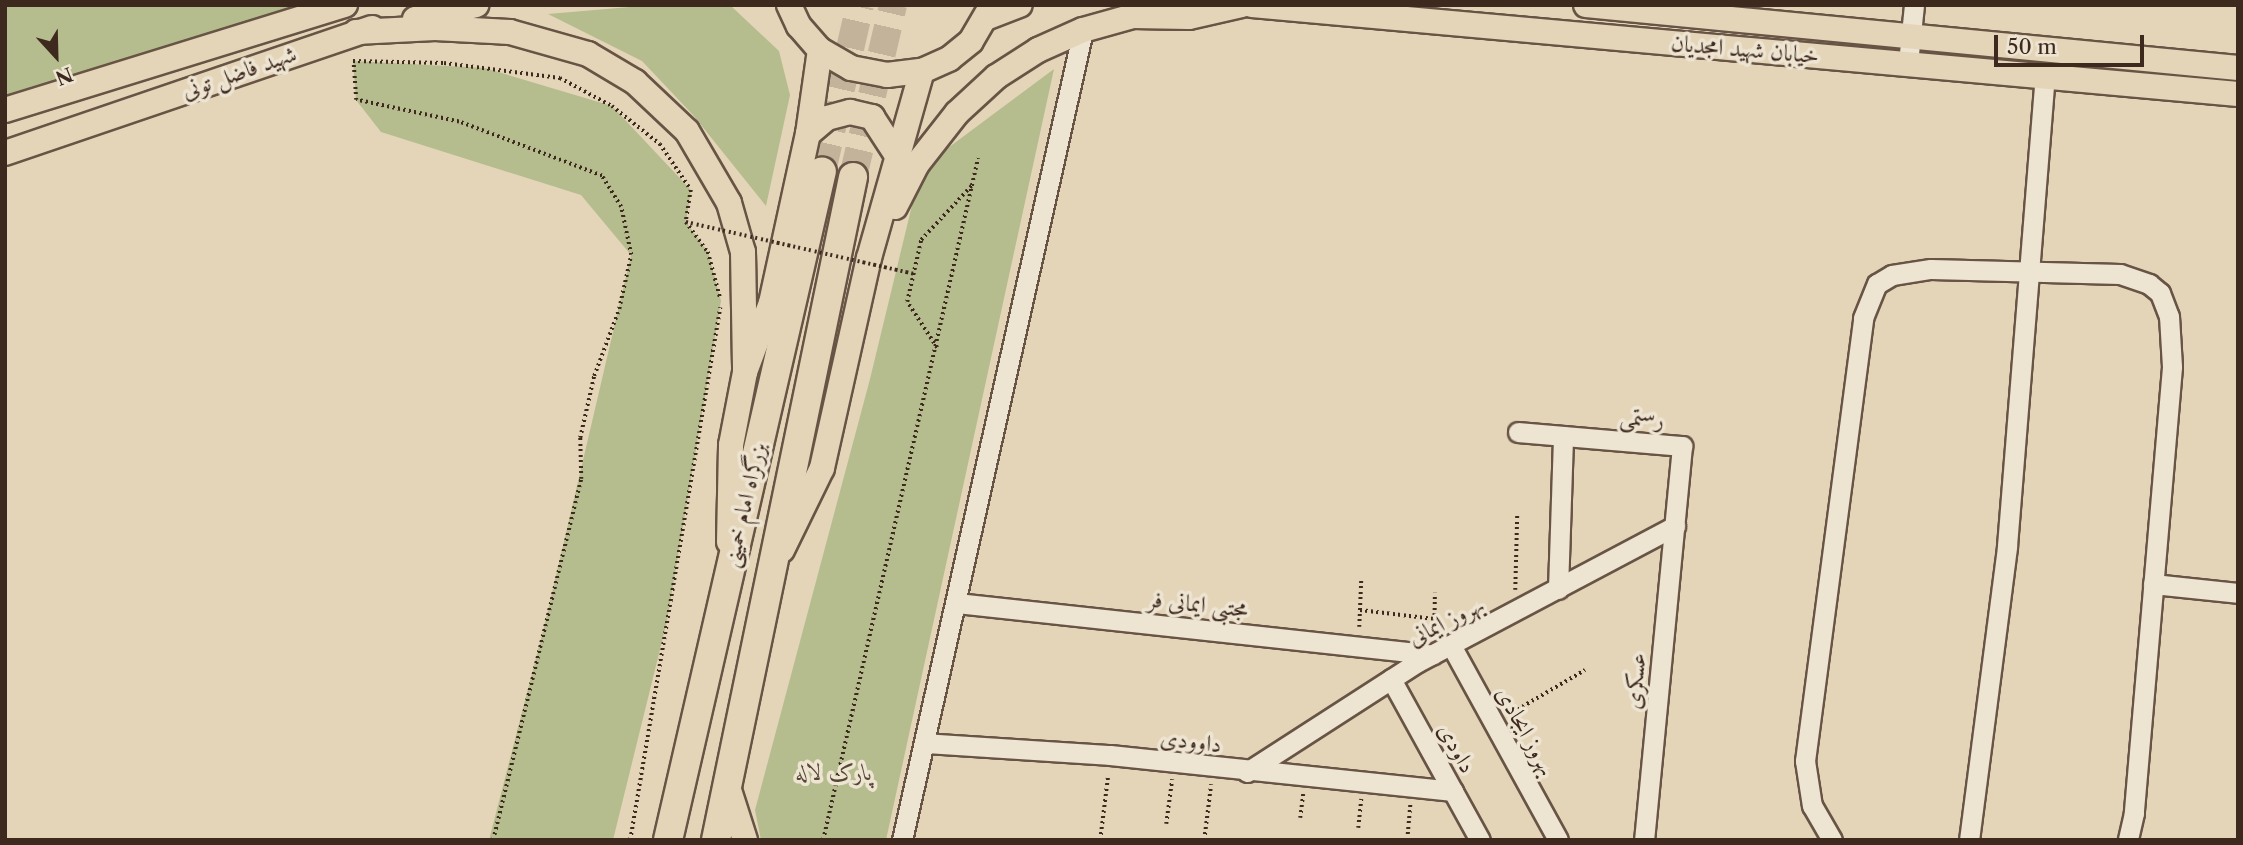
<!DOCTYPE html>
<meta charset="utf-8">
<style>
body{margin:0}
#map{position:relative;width:2243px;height:845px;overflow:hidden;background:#e4d5b9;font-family:"Libre Caslon Text",Amiri,serif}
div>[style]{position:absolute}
.green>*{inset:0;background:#b5bd8e}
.highway-tunnel>*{height:28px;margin-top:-14px;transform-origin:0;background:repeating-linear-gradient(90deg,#c3b39a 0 28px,transparent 0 42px)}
.path>*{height:3.5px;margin-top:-1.75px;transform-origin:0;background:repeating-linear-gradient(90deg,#3e291e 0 2px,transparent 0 5.5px)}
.roads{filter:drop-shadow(2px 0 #685445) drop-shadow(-2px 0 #685445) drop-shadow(0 2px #685445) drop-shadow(0 -2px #685445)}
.minor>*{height:19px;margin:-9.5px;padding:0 9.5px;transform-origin:9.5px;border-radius:9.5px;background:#ede4d2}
.major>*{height:24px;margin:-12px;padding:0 12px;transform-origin:12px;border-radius:12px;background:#e4d5b9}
.highway>*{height:28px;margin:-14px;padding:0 14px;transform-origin:14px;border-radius:14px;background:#e4d5b9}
.path-bridge>*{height:3.5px;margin-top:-1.75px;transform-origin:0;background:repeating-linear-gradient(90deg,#3e291e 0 2px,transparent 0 5.5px)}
span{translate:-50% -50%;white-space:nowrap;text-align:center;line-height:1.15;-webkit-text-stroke:7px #ede4d2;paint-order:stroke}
.street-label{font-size:23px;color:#3e291e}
.park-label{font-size:23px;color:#564734;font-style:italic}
.frame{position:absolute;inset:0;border:7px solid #3e291e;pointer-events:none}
.north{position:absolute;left:21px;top:21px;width:70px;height:70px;-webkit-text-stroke:5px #ede4d2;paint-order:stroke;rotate:158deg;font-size:19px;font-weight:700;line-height:28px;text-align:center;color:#3e291e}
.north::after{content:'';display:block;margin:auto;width:24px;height:32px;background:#3e291e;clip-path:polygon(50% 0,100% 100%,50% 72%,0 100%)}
.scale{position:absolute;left:1994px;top:35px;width:150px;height:32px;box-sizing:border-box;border:4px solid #3e291e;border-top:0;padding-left:9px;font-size:21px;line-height:24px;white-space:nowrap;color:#3e291e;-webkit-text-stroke:5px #ede4d2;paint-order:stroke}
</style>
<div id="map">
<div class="green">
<i style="clip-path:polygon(5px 5px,346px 5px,5px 98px)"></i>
<i style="clip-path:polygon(653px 5px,730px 5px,779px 51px,790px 95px,766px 206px,693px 115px,642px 61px,548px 14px)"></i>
<i style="clip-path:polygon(353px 61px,485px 68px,612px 106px,691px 190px,686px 222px,708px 252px,721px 301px,667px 621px,613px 840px,489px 840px,544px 627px,631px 255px,581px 195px,381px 132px,356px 100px)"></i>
<i style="clip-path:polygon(1054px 69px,886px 840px,761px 840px,755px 810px,870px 379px,921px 168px)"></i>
</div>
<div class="highway-tunnel">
<i style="left:822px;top:171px;width:170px;rotate:-77.1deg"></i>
<i style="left:853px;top:177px;width:177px;rotate:-76.9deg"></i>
</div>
<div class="path">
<i style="left:937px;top:348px;width:55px;rotate:-123.1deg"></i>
<i style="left:907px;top:302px;width:64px;rotate:-77.3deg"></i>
<i style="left:921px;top:240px;width:76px;rotate:-47.1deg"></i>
<i style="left:1515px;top:590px;width:74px;rotate:-88.5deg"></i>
<i style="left:1360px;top:610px;width:75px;rotate:6.9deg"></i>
<i style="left:1359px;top:627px;width:47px;rotate:-87.6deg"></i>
<i style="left:1434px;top:632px;width:39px;rotate:-89deg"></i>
<i style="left:1508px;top:715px;width:89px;rotate:-30.3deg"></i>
<i style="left:1300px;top:818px;width:24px;rotate:-83deg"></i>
<i style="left:1166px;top:824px;width:45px;rotate:-82.4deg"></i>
<i style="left:1358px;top:828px;width:29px;rotate:-84deg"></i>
<i style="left:493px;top:840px;width:372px;rotate:-76.3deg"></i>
<i style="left:581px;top:479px;width:41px;rotate:-91.4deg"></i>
<i style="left:580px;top:438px;width:64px;rotate:-77.3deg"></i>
<i style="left:594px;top:376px;width:72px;rotate:-69.5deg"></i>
<i style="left:619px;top:309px;width:55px;rotate:-77.5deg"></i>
<i style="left:631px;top:255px;width:49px;rotate:-101.8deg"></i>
<i style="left:621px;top:207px;width:36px;rotate:-122deg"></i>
<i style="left:602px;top:176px;width:153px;rotate:-159.3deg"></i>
<i style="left:459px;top:122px;width:105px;rotate:-167.9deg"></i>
<i style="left:356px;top:100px;width:39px;rotate:-94deg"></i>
<i style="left:353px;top:61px;width:91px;rotate:1.3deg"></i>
<i style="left:444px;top:63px;width:117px;rotate:7.4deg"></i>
<i style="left:560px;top:78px;width:59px;rotate:28.3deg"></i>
<i style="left:612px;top:106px;width:61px;rotate:38.4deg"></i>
<i style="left:660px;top:144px;width:55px;rotate:56deg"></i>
<i style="left:691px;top:190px;width:32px;rotate:99deg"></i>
<i style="left:686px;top:222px;width:37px;rotate:54deg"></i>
<i style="left:708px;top:252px;width:47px;rotate:75.1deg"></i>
<i style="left:630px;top:840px;width:540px;rotate:-80.4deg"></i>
<i style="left:823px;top:840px;width:699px;rotate:-77.2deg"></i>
<i style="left:1100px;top:840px;width:65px;rotate:-83deg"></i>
<i style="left:1204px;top:840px;width:56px;rotate:-82.9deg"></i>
<i style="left:1407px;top:840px;width:36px;rotate:-85deg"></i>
</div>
<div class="roads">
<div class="minor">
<i style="left:1908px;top:63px;width:58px;rotate:-84.1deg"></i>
<i style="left:1518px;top:432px;width:165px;rotate:4.9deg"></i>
<i style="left:1682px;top:446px;width:396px;rotate:95.5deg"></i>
<i style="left:2153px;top:584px;width:85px;rotate:6deg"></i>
<i style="left:1558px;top:589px;width:153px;rotate:-88.1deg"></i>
<i style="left:957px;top:603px;width:478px;rotate:6.2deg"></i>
<i style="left:1452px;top:647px;width:220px;rotate:61.2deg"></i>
<i style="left:1391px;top:679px;width:184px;rotate:61.1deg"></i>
<i style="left:924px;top:743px;width:186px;rotate:3.7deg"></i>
<i style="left:1110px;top:755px;width:345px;rotate:6deg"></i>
<i style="left:1247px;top:772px;width:203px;rotate:-32.8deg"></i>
<i style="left:1418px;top:662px;width:291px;rotate:-27.9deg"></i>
<i style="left:902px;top:840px;width:830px;rotate:-77.4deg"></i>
<i style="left:1832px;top:840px;width:39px;rotate:-120deg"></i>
<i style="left:1812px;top:806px;width:46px;rotate:-98.8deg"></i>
<i style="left:1805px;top:761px;width:447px;rotate:-82.5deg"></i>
<i style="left:1863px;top:318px;width:37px;rotate:-68deg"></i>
<i style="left:1877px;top:284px;width:17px;rotate:-31deg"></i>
<i style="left:1892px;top:275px;width:39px;rotate:-9deg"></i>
<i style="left:1931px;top:269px;width:189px;rotate:1.5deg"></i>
<i style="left:2120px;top:274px;width:31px;rotate:19deg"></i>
<i style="left:2149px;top:284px;width:14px;rotate:39deg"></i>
<i style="left:2160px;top:293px;width:25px;rotate:69deg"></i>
<i style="left:2169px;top:316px;width:51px;rotate:86.6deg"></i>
<i style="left:2172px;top:367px;width:448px;rotate:94.9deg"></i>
<i style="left:2134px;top:813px;width:28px;rotate:103deg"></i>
<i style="left:1969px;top:840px;width:296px;rotate:-82.6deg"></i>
<i style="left:2007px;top:546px;width:474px;rotate:-85.4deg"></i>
</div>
<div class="major">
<i style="left:789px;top:5px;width:23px;rotate:65deg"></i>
<i style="left:799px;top:26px;width:32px;rotate:49deg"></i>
<i style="left:820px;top:50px;width:36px;rotate:30deg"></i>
<i style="left:851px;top:68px;width:37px;rotate:11deg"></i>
<i style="left:887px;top:75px;width:35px;rotate:-7deg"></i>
<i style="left:922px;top:71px;width:30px;rotate:-24deg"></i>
<i style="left:949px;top:59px;width:28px;rotate:-39deg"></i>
<i style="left:971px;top:41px;width:42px;rotate:-59.7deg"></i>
<i style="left:1252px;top:5px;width:990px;rotate:5.16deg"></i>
<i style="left:1586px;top:5px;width:655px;rotate:5.52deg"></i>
<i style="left:988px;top:17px;width:34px;rotate:-21deg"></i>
<i style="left:415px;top:19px;width:63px;rotate:-12.9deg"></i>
<i style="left:356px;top:32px;width:79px;rotate:-2.9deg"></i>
<i style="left:435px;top:28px;width:75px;rotate:3.1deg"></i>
<i style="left:510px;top:32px;width:81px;rotate:15.8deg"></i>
<i style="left:588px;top:54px;width:55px;rotate:30.8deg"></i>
<i style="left:635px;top:82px;width:71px;rotate:43.3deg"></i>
<i style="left:687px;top:131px;width:83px;rotate:59.7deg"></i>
<i style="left:729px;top:203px;width:51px;rotate:74.1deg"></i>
<i style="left:743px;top:252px;width:120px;rotate:89deg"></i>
<i style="left:5px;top:110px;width:356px;rotate:-17.2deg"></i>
<i style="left:808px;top:134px;width:25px;rotate:-40deg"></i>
<i style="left:827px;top:118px;width:24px;rotate:-15deg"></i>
<i style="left:850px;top:112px;width:23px;rotate:13deg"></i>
<i style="left:872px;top:117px;width:48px;rotate:57deg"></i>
<i style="left:5px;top:153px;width:388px;rotate:-18.8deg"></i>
<i style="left:895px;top:207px;width:48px;rotate:-62.9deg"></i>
<i style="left:917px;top:164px;width:65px;rotate:-51.9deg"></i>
<i style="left:957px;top:113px;width:53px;rotate:-42.7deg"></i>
<i style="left:996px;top:77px;width:50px;rotate:-32.7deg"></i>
<i style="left:1038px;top:50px;width:49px;rotate:-24deg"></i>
<i style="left:1083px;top:30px;width:52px;rotate:-15.6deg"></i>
<i style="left:1133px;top:16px;width:56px;rotate:1deg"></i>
<i style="left:1189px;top:17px;width:54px;rotate:-12.8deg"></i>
<i style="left:729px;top:542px;width:97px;rotate:-88.8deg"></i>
<i style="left:731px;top:445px;width:74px;rotate:-79.1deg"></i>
<i style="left:745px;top:372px;width:74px;rotate:-69.4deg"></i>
<i style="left:771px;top:303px;width:173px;rotate:-77.7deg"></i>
<i style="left:808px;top:134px;width:85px;rotate:-81.9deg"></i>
<i style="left:782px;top:550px;width:91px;rotate:-64deg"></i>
<i style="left:822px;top:468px;width:215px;rotate:-77.4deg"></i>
<i style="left:869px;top:258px;width:194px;rotate:-74.2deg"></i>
<i style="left:728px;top:787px;width:56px;rotate:72.2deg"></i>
</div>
<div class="highway">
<i style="left:668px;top:840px;width:686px;rotate:-77.04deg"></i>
<i style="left:716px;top:840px;width:677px;rotate:-78.32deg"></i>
</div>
</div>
<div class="path-bridge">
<i style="left:686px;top:222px;width:234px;rotate:12.8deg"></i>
</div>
<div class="street-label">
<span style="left:1745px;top:49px;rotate:5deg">خیابان شهید امجدیان</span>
<span style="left:239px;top:72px;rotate:-19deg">شهید فاضل تونی</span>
<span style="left:1642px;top:418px;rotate:5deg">رستمی</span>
<span style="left:744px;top:505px;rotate:-77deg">بزرگراه امام خمینی</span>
<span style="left:1198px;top:604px;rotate:6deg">مجتبی ایمانی فر</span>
<span style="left:1446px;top:621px;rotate:-27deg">بهروز ایمانی</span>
<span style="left:1635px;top:681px;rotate:-84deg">عسکری</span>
<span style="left:1526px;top:731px;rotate:61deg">بهروز ایجادی</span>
<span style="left:1191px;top:741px;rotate:7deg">داوودی</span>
<span style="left:1457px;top:748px;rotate:61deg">داودی</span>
</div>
<div class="park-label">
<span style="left:834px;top:772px">پارک لاله</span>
</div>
<div class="frame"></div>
<div class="north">N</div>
<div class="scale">50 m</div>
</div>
